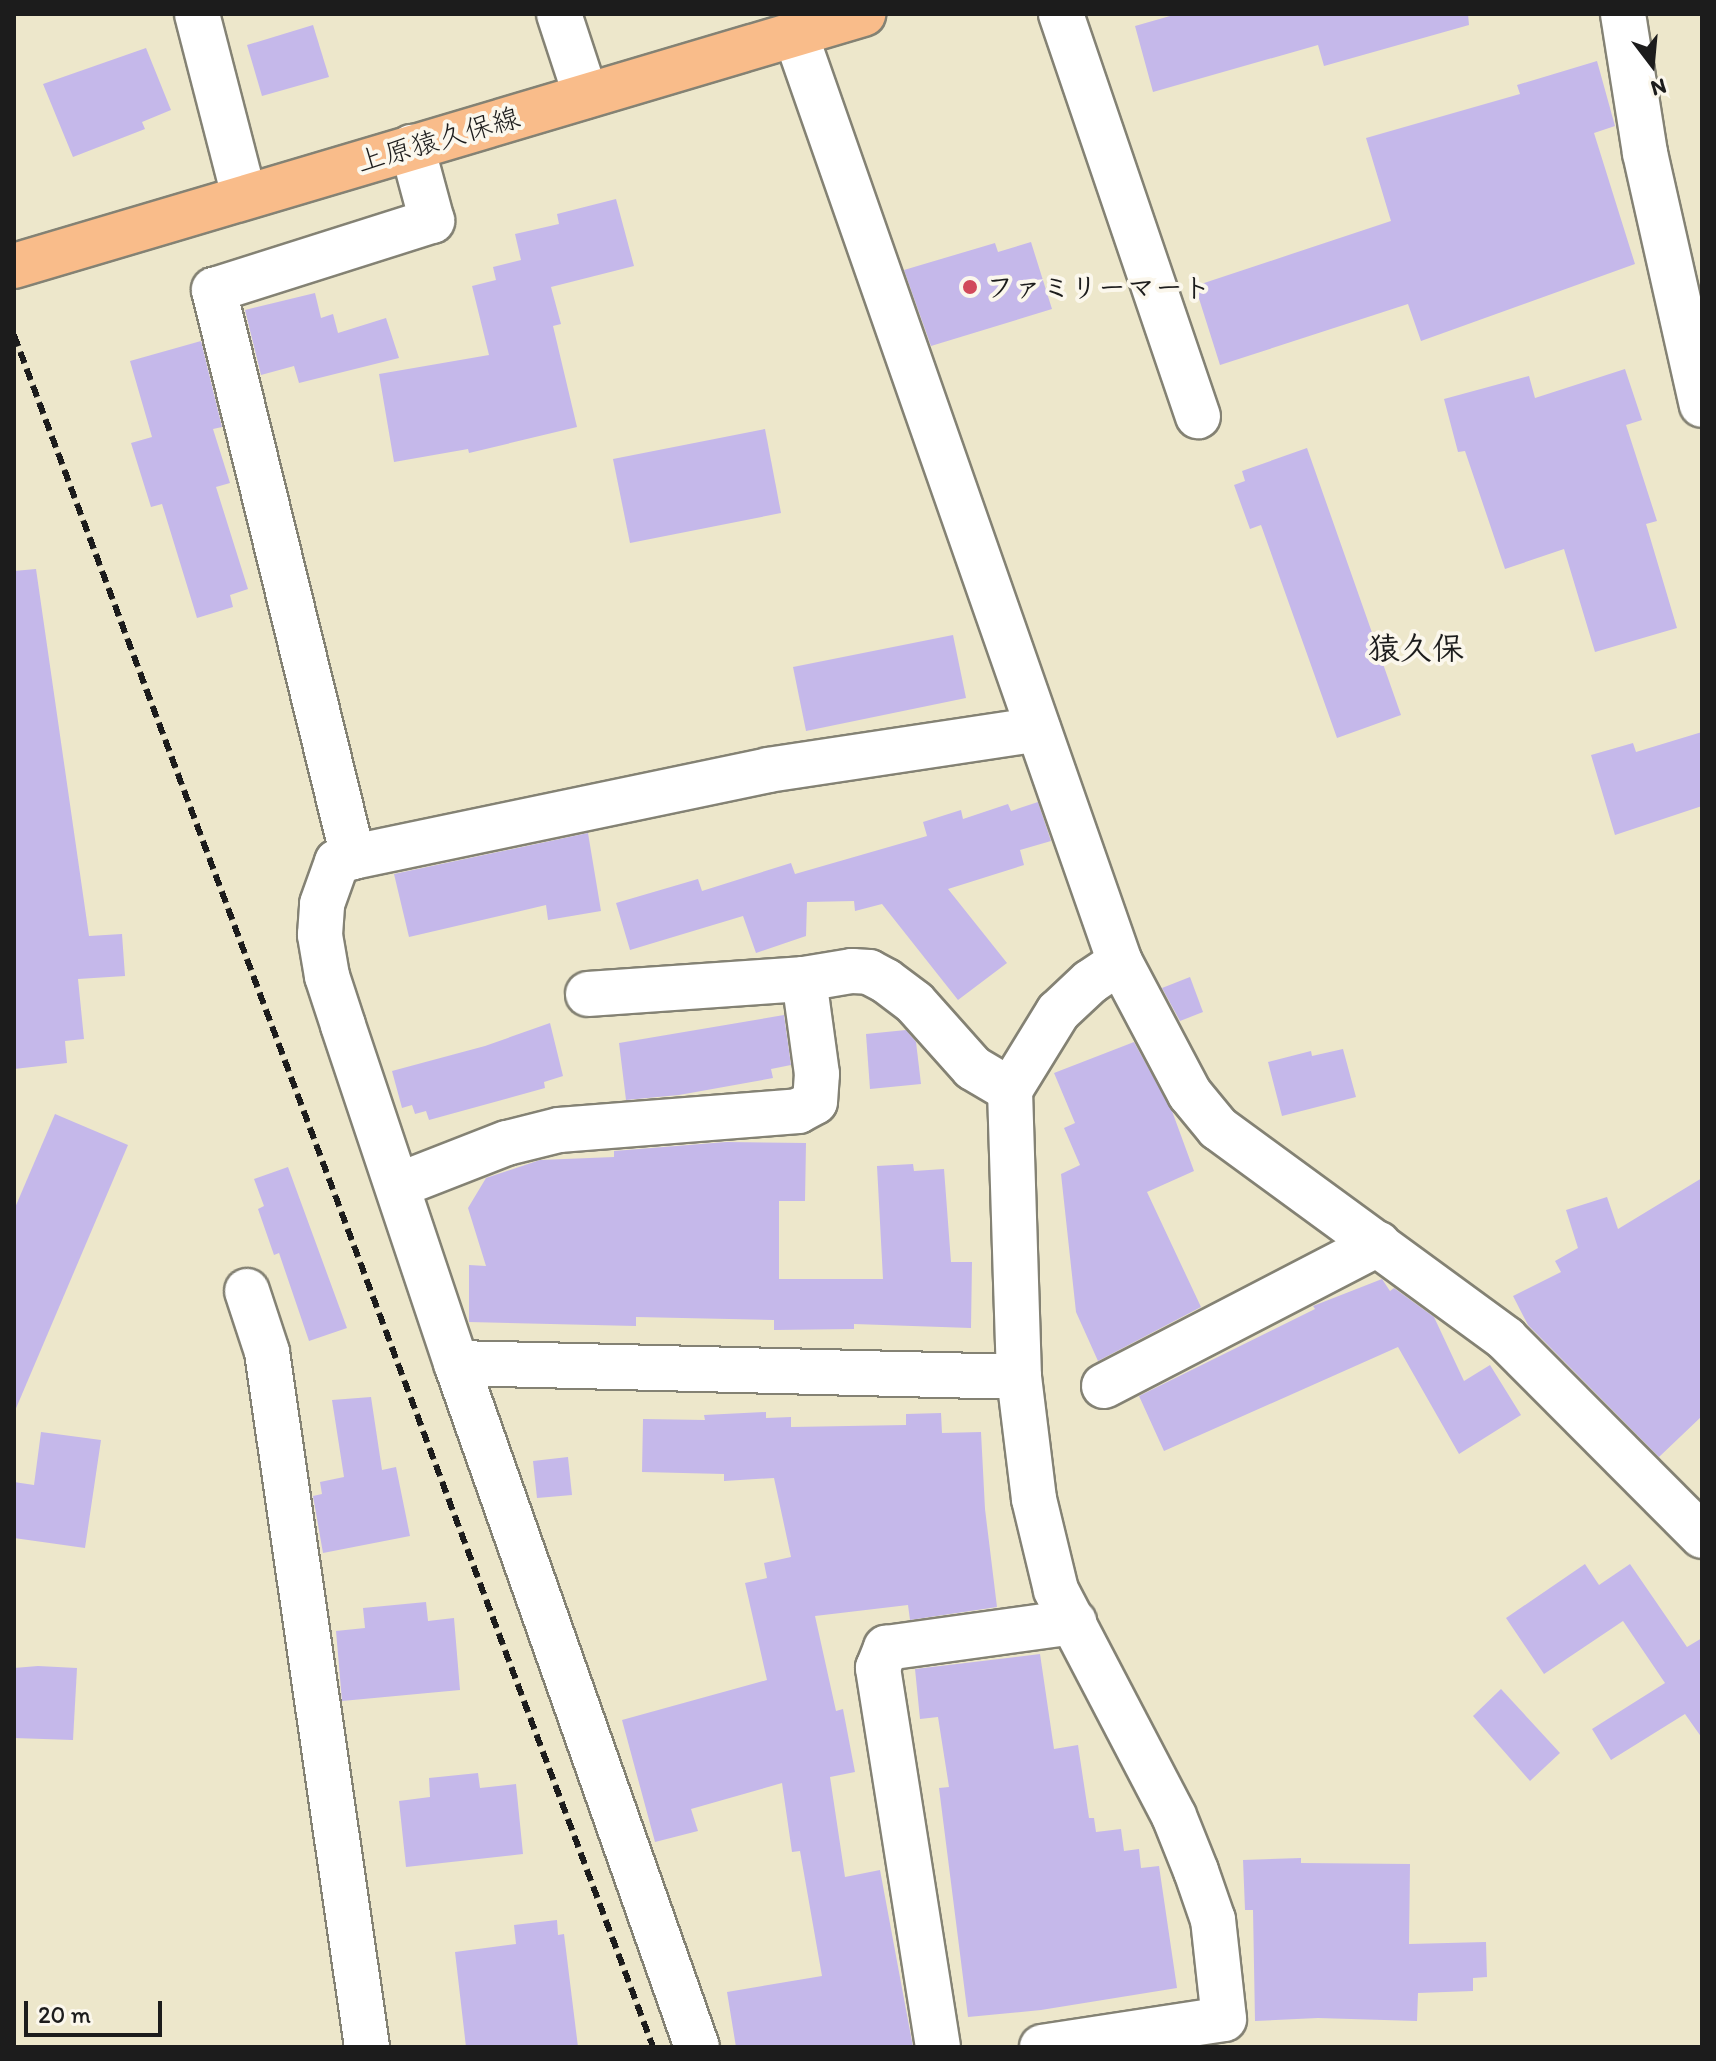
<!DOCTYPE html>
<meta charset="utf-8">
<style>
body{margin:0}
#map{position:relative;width:1716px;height:2061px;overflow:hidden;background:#ede7cb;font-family:Itim,"Klee One",sans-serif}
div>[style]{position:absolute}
.building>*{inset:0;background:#c5b8ea}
.roads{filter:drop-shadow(2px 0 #848274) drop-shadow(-2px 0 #848274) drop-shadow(0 2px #848274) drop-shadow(0 -2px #848274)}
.minor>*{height:44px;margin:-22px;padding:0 22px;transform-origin:22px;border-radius:22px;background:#fff}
.major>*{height:44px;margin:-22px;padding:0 22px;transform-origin:22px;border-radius:22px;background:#f9bc8a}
.rail>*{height:6px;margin-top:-3px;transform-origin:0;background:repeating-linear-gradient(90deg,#1c1c1c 0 12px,transparent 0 18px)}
.dots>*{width:22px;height:22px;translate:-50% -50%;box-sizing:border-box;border:4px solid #fbf7ec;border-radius:50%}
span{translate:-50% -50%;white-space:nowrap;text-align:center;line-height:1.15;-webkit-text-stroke:8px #fbf7ec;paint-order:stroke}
.street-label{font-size:28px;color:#1c1c1c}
.poi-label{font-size:28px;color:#1c1c1c;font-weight:700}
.left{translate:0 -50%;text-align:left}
.quarter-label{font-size:32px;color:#1c1c1c;font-weight:700}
.frame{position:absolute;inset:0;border:16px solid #1c1c1c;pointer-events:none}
.north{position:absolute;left:1612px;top:24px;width:80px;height:80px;-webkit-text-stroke:6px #fbf7ec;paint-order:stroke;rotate:164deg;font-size:22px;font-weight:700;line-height:32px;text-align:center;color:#1c1c1c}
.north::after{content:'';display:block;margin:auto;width:28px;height:36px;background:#1c1c1c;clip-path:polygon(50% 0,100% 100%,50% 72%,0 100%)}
.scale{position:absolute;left:24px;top:2001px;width:138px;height:36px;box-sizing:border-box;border:4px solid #1c1c1c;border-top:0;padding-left:10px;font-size:24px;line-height:28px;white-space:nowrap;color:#1c1c1c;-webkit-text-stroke:6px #fbf7ec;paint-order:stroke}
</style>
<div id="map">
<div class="building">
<i style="clip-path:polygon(1177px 14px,1468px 14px,1469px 25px,1324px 66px,1318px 45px,1153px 92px,1135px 26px)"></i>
<i style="clip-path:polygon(313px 25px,329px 77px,262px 96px,247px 45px)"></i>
<i style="clip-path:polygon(146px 48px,171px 110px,142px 122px,145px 129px,73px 157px,43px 84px)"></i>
<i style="clip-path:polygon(1597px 61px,1615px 126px,1594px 133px,1635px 264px,1421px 341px,1408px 304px,1220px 365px,1195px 286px,1391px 221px,1366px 138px,1520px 94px,1517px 85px)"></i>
<i style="clip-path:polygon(616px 199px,634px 266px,551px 287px,561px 324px,553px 326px,577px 427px,469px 453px,468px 449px,394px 462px,379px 374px,489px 355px,472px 286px,496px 280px,493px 267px,521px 260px,515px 234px,559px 224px,557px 214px)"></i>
<i style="clip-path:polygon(1031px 242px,1052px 309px,931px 346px,904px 270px,995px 243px,998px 252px)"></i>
<i style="clip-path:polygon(315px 293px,321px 318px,333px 314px,338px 333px,386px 318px,399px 358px,299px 383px,294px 366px,261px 375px,245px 310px)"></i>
<i style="clip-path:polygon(201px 341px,222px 427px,213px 429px,230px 483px,216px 487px,248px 589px,230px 595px,233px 607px,197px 618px,162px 504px,151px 507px,131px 443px,152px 437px,130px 361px)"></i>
<i style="clip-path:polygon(1625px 369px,1642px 420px,1626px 425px,1657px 521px,1646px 524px,1677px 628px,1595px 652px,1564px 549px,1505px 569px,1465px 451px,1458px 452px,1444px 399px,1529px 376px,1535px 398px)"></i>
<i style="clip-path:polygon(765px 429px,781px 513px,630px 543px,613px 459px)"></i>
<i style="clip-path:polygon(1307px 448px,1401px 715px,1337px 738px,1261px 525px,1250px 529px,1234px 485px,1245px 481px,1242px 471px)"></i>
<i style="clip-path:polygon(36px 569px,89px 936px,122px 934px,125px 976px,78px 979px,84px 1039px,65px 1041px,67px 1063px,14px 1069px,14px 571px)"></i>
<i style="clip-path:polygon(953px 635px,966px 698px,806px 731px,793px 667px)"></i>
<i style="clip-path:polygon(1702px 732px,1702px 806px,1615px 835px,1591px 755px,1633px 743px,1636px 752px)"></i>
<i style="clip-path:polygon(1038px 802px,1051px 841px,1020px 850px,1024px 865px,948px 889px,1007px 963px,958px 1000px,882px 904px,855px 911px,854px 901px,807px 902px,806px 936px,756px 953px,743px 916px,630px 950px,616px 903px,698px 879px,702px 891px,791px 863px,795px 874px,927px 836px,923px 822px,961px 810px,963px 819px,1008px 804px,1011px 811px)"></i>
<i style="clip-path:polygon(588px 833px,601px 911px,548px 920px,546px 905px,409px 937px,394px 874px)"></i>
<i style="clip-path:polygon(1190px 977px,1203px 1012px,1180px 1021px,1162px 988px)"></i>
<i style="clip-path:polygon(784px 1015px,791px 1065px,771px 1069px,773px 1078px,679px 1095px,626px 1100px,619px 1043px)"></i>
<i style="clip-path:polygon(550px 1023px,563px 1076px,544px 1082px,545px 1088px,429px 1120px,426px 1111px,415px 1114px,412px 1105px,402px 1108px,392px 1071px,485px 1046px)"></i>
<i style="clip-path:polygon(906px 1030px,916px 1042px,921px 1084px,870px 1089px,866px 1034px)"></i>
<i style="clip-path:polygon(1134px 1042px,1172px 1111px,1194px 1171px,1147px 1192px,1201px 1307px,1098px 1361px,1076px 1312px,1061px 1174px,1080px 1165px,1064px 1128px,1075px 1123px,1054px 1073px)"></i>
<i style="clip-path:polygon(1343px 1049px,1356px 1097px,1282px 1116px,1268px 1062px,1311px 1051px,1312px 1056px)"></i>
<i style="clip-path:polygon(55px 1114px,128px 1145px,14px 1413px,14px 1210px)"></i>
<i style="clip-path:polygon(726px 1142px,806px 1143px,805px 1201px,779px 1201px,779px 1279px,883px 1279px,877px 1166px,913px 1164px,914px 1171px,944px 1169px,951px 1262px,972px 1262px,971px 1328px,854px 1324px,854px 1329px,774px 1330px,774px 1320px,636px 1317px,636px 1326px,469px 1322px,469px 1265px,486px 1266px,468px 1208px,486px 1178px,540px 1160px,614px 1157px,614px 1151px)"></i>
<i style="clip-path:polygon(288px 1167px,347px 1328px,309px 1341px,279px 1253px,274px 1255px,258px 1209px,264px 1206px,254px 1179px)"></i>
<i style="clip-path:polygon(1702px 1178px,1702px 1416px,1659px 1457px,1528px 1325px,1513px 1296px,1561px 1272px,1555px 1261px,1578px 1248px,1566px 1210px,1607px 1197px,1618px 1229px)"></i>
<i style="clip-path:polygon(1382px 1279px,1390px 1291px,1394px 1288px,1434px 1317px,1464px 1381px,1490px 1365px,1521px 1415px,1459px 1454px,1398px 1347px,1164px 1451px,1139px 1396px,1315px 1309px,1313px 1306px)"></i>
<i style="clip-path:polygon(371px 1397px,382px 1470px,396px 1467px,410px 1536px,323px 1553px,313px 1496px,322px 1494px,320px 1482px,344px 1477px,332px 1400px)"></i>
<i style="clip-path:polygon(766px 1412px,766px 1418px,791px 1417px,791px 1427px,906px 1425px,906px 1414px,941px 1413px,942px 1433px,981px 1432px,985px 1509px,997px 1607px,910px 1620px,908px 1605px,815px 1616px,836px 1711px,843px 1709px,855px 1772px,830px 1777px,845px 1877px,880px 1870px,913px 2047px,736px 2047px,727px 1992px,822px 1976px,800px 1851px,792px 1852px,782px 1783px,691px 1809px,698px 1831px,655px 1842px,622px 1720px,767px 1680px,745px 1583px,767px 1578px,764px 1563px,791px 1557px,774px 1478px,724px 1481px,724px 1474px,642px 1472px,643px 1419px,705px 1420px,704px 1415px)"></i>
<i style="clip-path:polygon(41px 1432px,101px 1440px,85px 1548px,14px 1538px,14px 1482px,34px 1485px)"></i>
<i style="clip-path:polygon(568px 1457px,572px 1495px,537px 1498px,533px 1461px)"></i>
<i style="clip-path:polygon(1585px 1564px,1599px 1585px,1630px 1564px,1687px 1647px,1702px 1638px,1702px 1738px,1685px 1714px,1611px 1760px,1592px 1729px,1665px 1683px,1623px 1621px,1544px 1674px,1506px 1618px)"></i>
<i style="clip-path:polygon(426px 1602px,428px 1621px,454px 1618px,460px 1690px,342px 1701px,336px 1631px,365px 1628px,363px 1608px)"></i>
<i style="clip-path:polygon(1040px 1654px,1054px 1749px,1078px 1745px,1089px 1818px,1094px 1818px,1096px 1832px,1121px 1829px,1124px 1851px,1139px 1849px,1141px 1868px,1159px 1866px,1177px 1988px,1041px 2010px,968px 2017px,939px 1788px,949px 1787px,938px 1717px,920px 1719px,915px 1669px)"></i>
<i style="clip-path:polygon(38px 1666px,77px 1668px,73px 1740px,14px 1738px,14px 1668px)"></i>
<i style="clip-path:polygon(1501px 1689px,1560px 1753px,1530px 1781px,1473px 1716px)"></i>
<i style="clip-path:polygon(478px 1773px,480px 1788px,516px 1784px,523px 1854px,406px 1867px,399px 1801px,430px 1797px,429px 1778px)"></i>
<i style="clip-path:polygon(1301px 1858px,1301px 1863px,1410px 1864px,1409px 1944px,1486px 1942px,1487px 1977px,1473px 1978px,1473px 1991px,1418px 1993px,1417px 2021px,1318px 2018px,1255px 2021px,1253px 1910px,1245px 1910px,1243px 1860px)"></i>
<i style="clip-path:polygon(557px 1920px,558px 1935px,564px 1934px,578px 2047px,466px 2047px,455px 1952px,516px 1944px,514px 1925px)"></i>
</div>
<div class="roads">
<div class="minor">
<i style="left:197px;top:14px;width:188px;rotate:75.5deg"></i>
<i style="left:559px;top:14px;width:86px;rotate:71.8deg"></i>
<i style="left:1061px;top:14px;width:425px;rotate:71.2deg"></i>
<i style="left:1623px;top:14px;width:141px;rotate:81deg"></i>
<i style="left:1645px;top:153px;width:258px;rotate:77.3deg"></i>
<i style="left:796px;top:36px;width:981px;rotate:70.72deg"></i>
<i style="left:1120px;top:962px;width:149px;rotate:62.1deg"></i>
<i style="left:1190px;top:1094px;width:44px;rotate:50.5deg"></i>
<i style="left:1218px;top:1128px;width:357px;rotate:36.2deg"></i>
<i style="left:1506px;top:1339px;width:278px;rotate:45.1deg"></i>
<i style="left:353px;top:857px;width:584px;rotate:-103.77deg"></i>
<i style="left:214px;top:290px;width:229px;rotate:-17.6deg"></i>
<i style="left:432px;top:221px;width:77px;rotate:-105.1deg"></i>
<i style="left:588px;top:994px;width:217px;rotate:-4deg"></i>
<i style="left:399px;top:1185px;width:116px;rotate:-21.3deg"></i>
<i style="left:507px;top:1143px;width:54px;rotate:-14deg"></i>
<i style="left:559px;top:1130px;width:240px;rotate:-4.5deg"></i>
<i style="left:798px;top:1111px;width:19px;rotate:-28deg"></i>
<i style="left:815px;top:1102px;width:28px;rotate:-86deg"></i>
<i style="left:817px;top:1074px;width:96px;rotate:-97.8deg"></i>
<i style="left:804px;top:979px;width:49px;rotate:-9.5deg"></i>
<i style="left:852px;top:971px;width:17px;rotate:3deg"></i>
<i style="left:869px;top:972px;width:19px;rotate:28deg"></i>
<i style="left:886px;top:981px;width:36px;rotate:37deg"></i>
<i style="left:915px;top:1003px;width:87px;rotate:48.3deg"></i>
<i style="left:973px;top:1068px;width:43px;rotate:30.7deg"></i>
<i style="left:247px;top:1291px;width:64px;rotate:71.8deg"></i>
<i style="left:267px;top:1352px;width:702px;rotate:81.81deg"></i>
<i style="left:456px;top:1363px;width:563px;rotate:1.42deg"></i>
<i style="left:1104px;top:1386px;width:309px;rotate:-27.4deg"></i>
<i style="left:697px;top:2047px;width:725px;rotate:-109.41deg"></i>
<i style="left:456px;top:1363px;width:356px;rotate:-108.5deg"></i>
<i style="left:343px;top:1025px;width:52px;rotate:-108.1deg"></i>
<i style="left:327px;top:976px;width:42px;rotate:-99.7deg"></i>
<i style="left:320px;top:935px;width:31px;rotate:-86deg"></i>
<i style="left:322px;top:904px;width:45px;rotate:-70.3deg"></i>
<i style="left:337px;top:862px;width:17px;rotate:-17deg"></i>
<i style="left:353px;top:857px;width:424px;rotate:-11.8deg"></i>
<i style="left:768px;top:770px;width:273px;rotate:-8.6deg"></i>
<i style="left:938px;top:2047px;width:384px;rotate:-99deg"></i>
<i style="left:878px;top:1668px;width:22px;rotate:-68deg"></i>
<i style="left:886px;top:1648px;width:190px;rotate:-7.9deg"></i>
<i style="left:1042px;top:2047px;width:184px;rotate:-8.7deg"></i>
<i style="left:1224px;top:2019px;width:100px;rotate:-96.3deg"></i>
<i style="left:1213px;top:1920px;width:52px;rotate:-109.1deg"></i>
<i style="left:1196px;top:1871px;width:59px;rotate:-111.8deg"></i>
<i style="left:1174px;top:1816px;width:255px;rotate:-117.6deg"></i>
<i style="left:1056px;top:1590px;width:94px;rotate:-103.6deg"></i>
<i style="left:1034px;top:1499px;width:123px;rotate:-97deg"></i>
<i style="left:1019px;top:1377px;width:287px;rotate:-91.8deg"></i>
<i style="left:1010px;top:1090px;width:92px;rotate:-58.4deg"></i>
<i style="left:1058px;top:1012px;width:44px;rotate:-43.2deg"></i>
<i style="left:1090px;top:982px;width:36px;rotate:-34deg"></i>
</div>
<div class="major">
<i style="left:14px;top:266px;width:886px;rotate:-16.53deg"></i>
</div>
</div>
<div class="rail">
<i style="left:14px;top:335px;width:1827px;rotate:69.53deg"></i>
</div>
<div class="dots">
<i style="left:970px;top:287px;background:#d1495b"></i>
</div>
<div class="street-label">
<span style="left:438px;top:139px;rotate:-16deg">上原猿久保線</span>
</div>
<div class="poi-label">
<span class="left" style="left:986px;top:287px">ファミリーマート</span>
</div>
<div class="quarter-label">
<span style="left:1416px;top:648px">猿久保</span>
</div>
<div class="frame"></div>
<div class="north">N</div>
<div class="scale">20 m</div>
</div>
